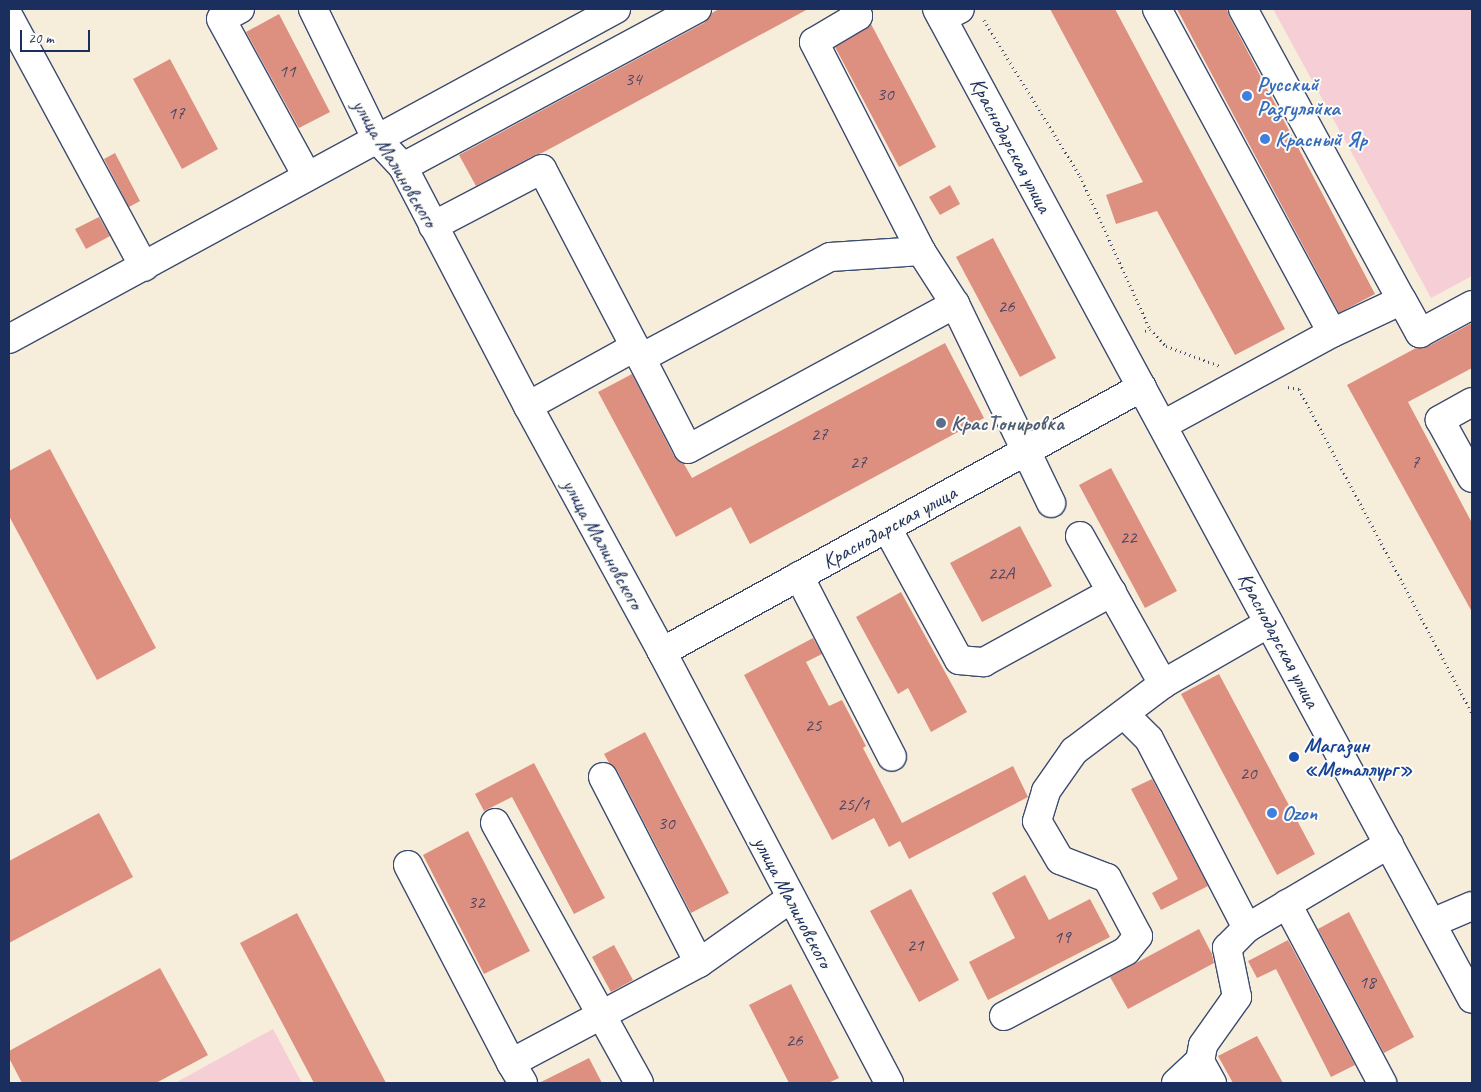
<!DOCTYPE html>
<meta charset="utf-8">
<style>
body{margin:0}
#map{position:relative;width:1481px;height:1092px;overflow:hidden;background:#f7eddb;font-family:Caveat,sans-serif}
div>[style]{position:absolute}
.built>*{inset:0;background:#f6cfd6}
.building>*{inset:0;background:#de9080}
.path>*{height:3px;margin-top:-1.5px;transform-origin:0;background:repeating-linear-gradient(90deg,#3c4c71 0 1px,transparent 0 5px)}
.roads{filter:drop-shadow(1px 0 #3c4c71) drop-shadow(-1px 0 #3c4c71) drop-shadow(0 1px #3c4c71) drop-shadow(0 -1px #3c4c71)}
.minor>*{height:28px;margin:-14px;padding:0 14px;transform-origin:14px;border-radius:14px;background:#fff}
.major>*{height:28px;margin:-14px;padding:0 14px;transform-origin:14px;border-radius:14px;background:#fff}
.dots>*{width:14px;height:14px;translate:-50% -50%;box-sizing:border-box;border:2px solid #fdfcf7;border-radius:50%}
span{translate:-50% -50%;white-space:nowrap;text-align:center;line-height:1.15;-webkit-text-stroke:4px #fdfcf7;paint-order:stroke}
.number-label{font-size:19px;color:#4c4766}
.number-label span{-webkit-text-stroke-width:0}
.shop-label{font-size:21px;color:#366cbe;font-weight:700}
.left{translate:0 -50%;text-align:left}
.street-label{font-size:21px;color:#1b2f5e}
.service-label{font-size:21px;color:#4e5e75;font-weight:700}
.transit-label{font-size:21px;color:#164399;font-weight:700}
.frame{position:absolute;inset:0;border:10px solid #1b2f5e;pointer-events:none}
.scale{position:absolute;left:20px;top:30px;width:70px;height:22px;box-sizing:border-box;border:2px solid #1b2f5e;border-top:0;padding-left:6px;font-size:15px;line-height:18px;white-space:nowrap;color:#1b2f5e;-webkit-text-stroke:4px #fdfcf7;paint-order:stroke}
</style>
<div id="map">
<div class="built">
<i style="clip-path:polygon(1273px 9px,1472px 9px,1472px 276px,1431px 298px)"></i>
<i style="clip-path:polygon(273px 1029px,302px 1083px,175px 1083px)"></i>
</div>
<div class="building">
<i style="clip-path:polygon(719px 9px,808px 9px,542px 153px,535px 155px,476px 186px,459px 155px,704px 23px,712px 13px)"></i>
<i style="clip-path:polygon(1050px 9px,1115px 9px,1285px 329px,1235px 355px,1157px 211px,1116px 224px,1106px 195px,1143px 182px)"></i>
<i style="clip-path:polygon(1177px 9px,1227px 9px,1229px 16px,1375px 294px,1339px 313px)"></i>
<i style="clip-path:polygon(279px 14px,330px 112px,299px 128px,246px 32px)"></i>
<i style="clip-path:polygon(871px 24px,936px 147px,899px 167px,835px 47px)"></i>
<i style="clip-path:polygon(170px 59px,218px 149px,182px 169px,133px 79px)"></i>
<i style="clip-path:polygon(115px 153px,140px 201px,129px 207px,104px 159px)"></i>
<i style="clip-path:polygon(950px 185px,960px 204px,940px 215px,929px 197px)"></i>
<i style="clip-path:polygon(99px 217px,110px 236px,86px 249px,75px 229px)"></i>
<i style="clip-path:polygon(993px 238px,1056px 358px,1020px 377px,956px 257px)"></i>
<i style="clip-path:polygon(1472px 323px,1472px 368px,1408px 402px,1472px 523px,1472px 612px,1347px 385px,1416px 348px,1427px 347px)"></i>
<i style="clip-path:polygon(945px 343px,984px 418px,750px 544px,731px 507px,676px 537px,598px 392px,632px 374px,674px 456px,684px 464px,692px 478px)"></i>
<i style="clip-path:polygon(50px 449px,156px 648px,97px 680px,9px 516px,9px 471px)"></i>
<i style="clip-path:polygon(1111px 468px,1177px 591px,1145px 608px,1079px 485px)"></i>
<i style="clip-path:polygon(1020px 526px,1052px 586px,982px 622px,950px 563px)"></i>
<i style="clip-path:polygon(901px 592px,967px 712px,931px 732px,908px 688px,898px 694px,856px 617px)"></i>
<i style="clip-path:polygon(813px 638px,822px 654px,806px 662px,829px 706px,842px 700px,866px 746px,863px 748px,902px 823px,1013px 766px,1028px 797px,909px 859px,900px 841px,889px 847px,874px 818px,832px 840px,744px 675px)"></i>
<i style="clip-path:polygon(1219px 674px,1315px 854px,1277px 875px,1181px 694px)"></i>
<i style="clip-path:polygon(645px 732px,729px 893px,691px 913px,617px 770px,609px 763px,604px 754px)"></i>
<i style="clip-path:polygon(534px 763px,605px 898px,574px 914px,512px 797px,484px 811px,475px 794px)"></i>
<i style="clip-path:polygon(1152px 779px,1208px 886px,1161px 910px,1152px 893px,1178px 879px,1131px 789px)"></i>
<i style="clip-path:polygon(99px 813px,133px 877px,9px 943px,9px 861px)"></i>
<i style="clip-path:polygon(468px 831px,530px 951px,484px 974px,423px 855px)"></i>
<i style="clip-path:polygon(1025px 875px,1049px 920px,1090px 899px,1110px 937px,988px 1000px,969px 962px,1015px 938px,992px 893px)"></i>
<i style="clip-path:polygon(911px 889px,959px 980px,919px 1002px,870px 911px)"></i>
<i style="clip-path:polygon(1349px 912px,1414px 1037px,1384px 1053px,1318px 929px)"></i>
<i style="clip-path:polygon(297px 913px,386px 1083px,314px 1083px,240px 943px)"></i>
<i style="clip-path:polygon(1199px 929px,1212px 954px,1214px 963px,1128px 1009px,1110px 977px)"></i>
<i style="clip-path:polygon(1288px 940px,1355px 1065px,1331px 1077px,1276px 969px,1257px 978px,1248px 961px)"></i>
<i style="clip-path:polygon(614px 945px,633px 980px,611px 992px,592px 957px)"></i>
<i style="clip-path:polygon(160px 968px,208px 1055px,156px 1083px,22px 1083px,9px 1058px,9px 1051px)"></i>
<i style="clip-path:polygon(791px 984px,839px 1078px,828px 1083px,789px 1083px,749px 1005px)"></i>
<i style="clip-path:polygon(1257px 1036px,1283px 1083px,1233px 1083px,1218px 1056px)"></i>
<i style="clip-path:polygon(589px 1058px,602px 1083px,539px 1083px)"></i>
</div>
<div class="path">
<i style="left:984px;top:20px;width:183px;rotate:58.4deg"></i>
<i style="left:1080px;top:176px;width:168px;rotate:65.4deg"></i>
<i style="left:1145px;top:331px;width:5px;rotate:-22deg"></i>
<i style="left:1150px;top:329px;width:23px;rotate:47deg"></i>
<i style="left:1166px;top:346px;width:58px;rotate:20.3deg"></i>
<i style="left:1288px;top:387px;width:11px;rotate:10deg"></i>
<i style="left:1299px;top:389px;width:367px;rotate:61.9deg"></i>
</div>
<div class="roads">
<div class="minor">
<i style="left:240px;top:9px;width:21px;rotate:152deg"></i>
<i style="left:221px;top:19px;width:179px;rotate:61.3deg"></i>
<i style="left:313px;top:9px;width:144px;rotate:64deg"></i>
<i style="left:376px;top:138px;width:40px;rotate:47deg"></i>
<i style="left:403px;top:167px;width:270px;rotate:62.4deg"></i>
<i style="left:528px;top:406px;width:280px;rotate:61.4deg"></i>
<i style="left:662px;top:652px;width:487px;rotate:62.2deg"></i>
<i style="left:854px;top:9px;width:8px;rotate:60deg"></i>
<i style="left:858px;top:16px;width:51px;rotate:149.4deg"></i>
<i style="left:814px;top:42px;width:235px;rotate:62.9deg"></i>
<i style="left:1157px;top:9px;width:368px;rotate:61.6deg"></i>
<i style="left:1243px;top:9px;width:369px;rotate:61.4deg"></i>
<i style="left:9px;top:17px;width:284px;rotate:61.6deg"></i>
<i style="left:942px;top:18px;width:20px;rotate:-27deg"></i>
<i style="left:403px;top:167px;width:334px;rotate:-28.3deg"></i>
<i style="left:433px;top:226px;width:123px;rotate:-27.6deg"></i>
<i style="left:542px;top:169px;width:201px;rotate:62.4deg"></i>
<i style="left:955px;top:304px;width:221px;rotate:64.2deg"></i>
<i style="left:9px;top:339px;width:691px;rotate:-28.53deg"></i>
<i style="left:1472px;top:402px;width:37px;rotate:151deg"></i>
<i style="left:1440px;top:420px;width:66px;rotate:61.1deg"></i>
<i style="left:528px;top:406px;width:122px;rotate:-28.9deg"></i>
<i style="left:635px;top:347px;width:13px;rotate:61deg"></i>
<i style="left:641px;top:358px;width:102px;rotate:62.7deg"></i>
<i style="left:688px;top:449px;width:304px;rotate:-28.5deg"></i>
<i style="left:955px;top:304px;width:63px;rotate:-122.7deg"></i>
<i style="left:921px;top:251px;width:91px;rotate:176.2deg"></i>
<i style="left:830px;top:257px;width:214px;rotate:151.9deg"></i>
<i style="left:1163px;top:425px;width:192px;rotate:-28.6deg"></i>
<i style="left:1332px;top:333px;width:77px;rotate:-25.2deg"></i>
<i style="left:1402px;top:300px;width:38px;rotate:61deg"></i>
<i style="left:1420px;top:333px;width:59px;rotate:-28.3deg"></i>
<i style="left:887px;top:528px;width:150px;rotate:61.4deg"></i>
<i style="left:959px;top:660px;width:25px;rotate:5deg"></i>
<i style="left:984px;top:662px;width:146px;rotate:-28.7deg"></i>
<i style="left:1080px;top:536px;width:170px;rotate:60.7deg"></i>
<i style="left:799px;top:576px;width:203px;rotate:62.8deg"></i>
<i style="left:662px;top:652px;width:548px;rotate:-28.9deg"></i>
<i style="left:1124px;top:714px;width:35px;rotate:45deg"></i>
<i style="left:1149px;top:739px;width:213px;rotate:62.6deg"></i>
<i style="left:603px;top:777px;width:209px;rotate:62.7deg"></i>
<i style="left:495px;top:823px;width:297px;rotate:61deg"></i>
<i style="left:408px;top:865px;width:223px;rotate:62.5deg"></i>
<i style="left:511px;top:1063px;width:213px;rotate:-28deg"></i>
<i style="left:699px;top:963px;width:113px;rotate:-35.2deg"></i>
<i style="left:1287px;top:904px;width:203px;rotate:62deg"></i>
<i style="left:1432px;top:923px;width:43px;rotate:-23deg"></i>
<i style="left:1004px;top:1016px;width:138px;rotate:-28deg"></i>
<i style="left:1126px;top:951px;width:19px;rotate:-51deg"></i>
<i style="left:1138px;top:936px;width:66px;rotate:-118.1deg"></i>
<i style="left:1107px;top:878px;width:50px;rotate:-159deg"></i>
<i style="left:1060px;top:860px;width:45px;rotate:-120.5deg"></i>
<i style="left:1037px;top:821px;width:31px;rotate:-73deg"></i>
<i style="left:1046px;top:791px;width:49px;rotate:-55deg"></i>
<i style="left:1074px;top:751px;width:111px;rotate:-37deg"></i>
<i style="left:1163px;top:684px;width:122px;rotate:-29.9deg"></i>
<i style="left:511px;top:1063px;width:23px;rotate:59deg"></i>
<i style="left:1176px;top:1083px;width:33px;rotate:-43deg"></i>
<i style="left:1212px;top:1083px;width:25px;rotate:-119deg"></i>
<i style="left:1200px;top:1061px;width:16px;rotate:-79deg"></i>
<i style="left:1203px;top:1045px;width:59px;rotate:-54.7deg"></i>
<i style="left:1237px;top:997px;width:50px;rotate:-101.5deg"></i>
<i style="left:1227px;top:948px;width:28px;rotate:-45deg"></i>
<i style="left:1247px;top:928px;width:165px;rotate:-30.6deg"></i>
</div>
<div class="major">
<i style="left:937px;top:9px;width:1125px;rotate:61.61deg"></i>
</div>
</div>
<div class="dots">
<i style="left:1247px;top:96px;background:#3f7fe0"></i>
<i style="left:1265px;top:139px;background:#3f7fe0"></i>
<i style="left:941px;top:423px;background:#5c6f8a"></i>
<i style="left:1294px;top:757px;background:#1a4fb4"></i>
<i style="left:1272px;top:813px;background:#3f7fe0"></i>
</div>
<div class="number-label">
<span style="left:287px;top:72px">11</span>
<span style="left:633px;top:80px">34</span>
<span style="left:885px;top:95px">30</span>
<span style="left:176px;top:114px">17</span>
<span style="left:1006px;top:307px">26</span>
<span style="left:819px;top:435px">27</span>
<span style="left:858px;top:463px">27</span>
<span style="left:1415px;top:463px">7</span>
<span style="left:1128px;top:538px">22</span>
<span style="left:1001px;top:574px">22А</span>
<span style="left:813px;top:726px">25</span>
<span style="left:1248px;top:774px">20</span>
<span style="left:853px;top:805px">25/1</span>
<span style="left:666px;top:824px">30</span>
<span style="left:476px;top:903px">32</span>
<span style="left:1062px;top:938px">19</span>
<span style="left:915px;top:946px">21</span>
<span style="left:1367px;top:983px">18</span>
<span style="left:794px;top:1041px">26</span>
</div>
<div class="shop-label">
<span class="left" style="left:1257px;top:96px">Русский<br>Разгуляйка</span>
<span class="left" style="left:1275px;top:139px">Красный Яр</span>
<span class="left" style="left:1282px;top:813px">Ozon</span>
</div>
<div class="street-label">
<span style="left:1011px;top:145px;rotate:62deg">Краснодарская улица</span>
<span style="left:395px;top:163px;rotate:59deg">улица Малиновского</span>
<span style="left:889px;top:527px;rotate:-29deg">Краснодарская улица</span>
<span style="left:603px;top:544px;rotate:61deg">улица Малиновского</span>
<span style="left:1279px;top:640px;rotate:62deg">Краснодарская улица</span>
<span style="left:793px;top:902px;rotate:62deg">улица Малиновского</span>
</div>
<div class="service-label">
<span class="left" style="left:951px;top:423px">КрасТонировка</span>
</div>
<div class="transit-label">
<span class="left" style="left:1304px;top:757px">Магазин<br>«Металлург»</span>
</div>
<div class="frame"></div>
<div class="scale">20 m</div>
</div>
